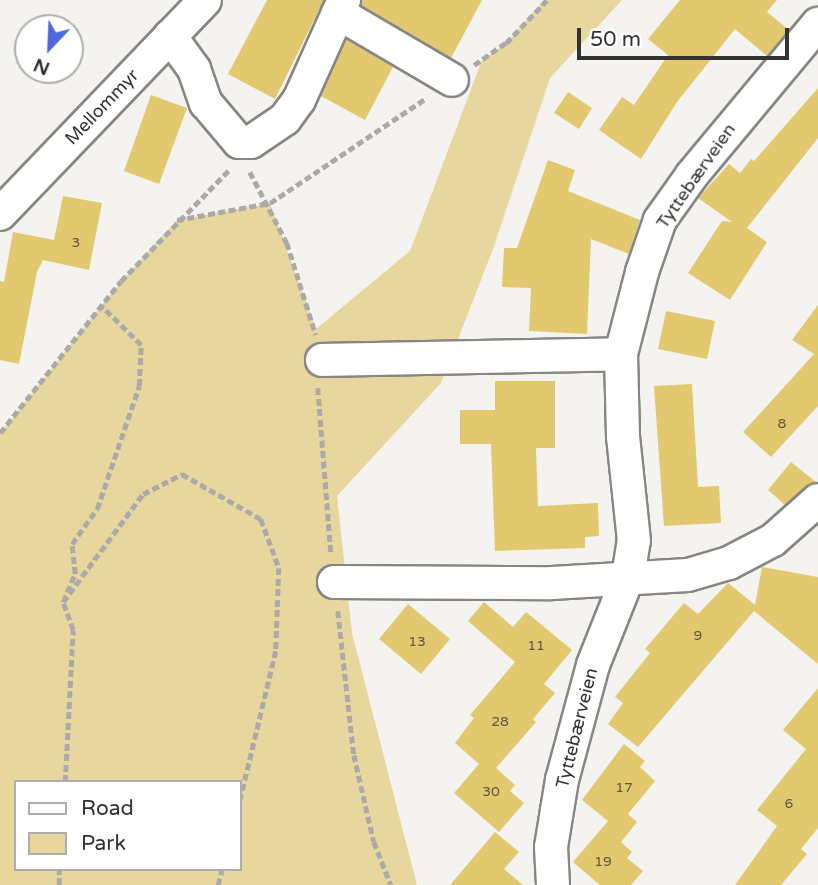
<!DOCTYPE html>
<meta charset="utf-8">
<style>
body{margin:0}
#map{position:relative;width:818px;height:885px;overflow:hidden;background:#f4f3f0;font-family:"Varela Round",sans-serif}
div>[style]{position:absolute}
.green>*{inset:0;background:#e7d79f}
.building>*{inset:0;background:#e2c86f}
.path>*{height:4.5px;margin-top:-2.25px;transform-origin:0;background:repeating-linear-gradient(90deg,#abaaa8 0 7px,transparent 0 10.5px)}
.roads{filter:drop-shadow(2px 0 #878683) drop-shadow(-2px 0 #878683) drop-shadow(0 2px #878683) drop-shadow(0 -2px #878683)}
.minor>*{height:32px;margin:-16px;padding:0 16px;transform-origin:16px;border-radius:16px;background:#fff}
span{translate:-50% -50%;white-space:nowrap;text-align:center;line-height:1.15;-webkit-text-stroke:5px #fff;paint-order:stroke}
.number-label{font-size:14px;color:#5e5840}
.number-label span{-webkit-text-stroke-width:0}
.street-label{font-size:18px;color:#323231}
.legend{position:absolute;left:14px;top:780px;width:228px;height:91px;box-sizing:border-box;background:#fff;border:2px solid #adadad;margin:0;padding:9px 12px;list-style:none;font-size:21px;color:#323231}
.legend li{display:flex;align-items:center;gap:14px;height:35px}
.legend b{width:35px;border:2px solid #adadad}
.north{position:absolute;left:14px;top:14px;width:70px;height:70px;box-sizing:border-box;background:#fff;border:2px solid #adadad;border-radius:50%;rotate:203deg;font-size:19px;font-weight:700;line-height:28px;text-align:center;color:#323231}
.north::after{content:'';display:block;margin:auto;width:24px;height:32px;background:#4d68dd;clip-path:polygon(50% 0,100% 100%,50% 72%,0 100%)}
.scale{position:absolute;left:577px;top:28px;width:212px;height:32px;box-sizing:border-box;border:4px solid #323231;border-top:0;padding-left:9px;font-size:21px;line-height:24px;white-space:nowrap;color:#323231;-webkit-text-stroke:5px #fff;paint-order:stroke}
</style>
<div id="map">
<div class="green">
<i style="clip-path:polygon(evenodd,544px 0,622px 0,550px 78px,493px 249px,441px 383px,337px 496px,352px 633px,417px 885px,0 885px,0 433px,121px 281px,177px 220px,270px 203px,316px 329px,410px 251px,482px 60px,506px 43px,544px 0,16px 782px,240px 782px,240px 869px,16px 869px,16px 782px)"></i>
</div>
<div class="building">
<i style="clip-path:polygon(267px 0,324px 0,275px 99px,228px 74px)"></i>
<i style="clip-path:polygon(362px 0,482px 0,451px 58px,361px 5px)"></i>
<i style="clip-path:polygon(680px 0,777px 0,767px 12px,789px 30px,767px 56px,735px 29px,677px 102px,641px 159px,599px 130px,622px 97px,634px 105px,668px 55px,648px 39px)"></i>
<i style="clip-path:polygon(346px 39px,393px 67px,365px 120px,321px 96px)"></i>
<i style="clip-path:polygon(818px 88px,818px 138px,747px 228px,767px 242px,730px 300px,688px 273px,722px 221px,732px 222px,698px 198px,729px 164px,740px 173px,751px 159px,754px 161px)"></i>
<i style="clip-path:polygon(568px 92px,592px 108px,579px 129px,554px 113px)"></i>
<i style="clip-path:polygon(151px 95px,187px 108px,159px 184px,124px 171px)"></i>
<i style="clip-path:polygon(548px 160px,575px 170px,568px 191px,640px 220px,629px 254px,591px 239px,587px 334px,529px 331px,531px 288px,502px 287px,504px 248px,517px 248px)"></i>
<i style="clip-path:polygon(63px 196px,102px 203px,89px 270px,43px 260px,37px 272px,19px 364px,0 360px,0 281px,4px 282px,13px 232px,54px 240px)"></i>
<i style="clip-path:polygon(818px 305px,818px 406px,771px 457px,743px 432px,814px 354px,792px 340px)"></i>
<i style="clip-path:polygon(666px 311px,715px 321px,707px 359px,658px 349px)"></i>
<i style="clip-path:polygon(495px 381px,555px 381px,555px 448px,536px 448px,538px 506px,598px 503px,599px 536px,585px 537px,585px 548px,495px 551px,491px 444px,460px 444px,460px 410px,495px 410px)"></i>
<i style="clip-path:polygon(692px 384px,698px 487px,719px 486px,721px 523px,664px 526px,654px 386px)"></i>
<i style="clip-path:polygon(791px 462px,816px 482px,785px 505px,768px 490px)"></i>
<i style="clip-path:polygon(762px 567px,818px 577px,818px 664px,754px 611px,638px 747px,608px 724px,623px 703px,615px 697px,650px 653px,645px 649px,684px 603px,698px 614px,728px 583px,755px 605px)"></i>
<i style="clip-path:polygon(484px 602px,513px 627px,526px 612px,572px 650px,544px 684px,555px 693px,533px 719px,536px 722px,496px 768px,515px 785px,510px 791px,524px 803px,499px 832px,454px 793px,479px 764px,455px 743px,474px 718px,470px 715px,515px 662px,468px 621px)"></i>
<i style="clip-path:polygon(408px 604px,450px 639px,421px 674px,379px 639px)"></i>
<i style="clip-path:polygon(818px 688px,818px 828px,801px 849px,807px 854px,781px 885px,735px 885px,777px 826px,757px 810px,806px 749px,783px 730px)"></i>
<i style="clip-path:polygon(624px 744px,645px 761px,640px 767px,655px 781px,628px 814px,637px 822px,621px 842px,632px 852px,627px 858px,643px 871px,631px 885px,600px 885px,573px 862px,608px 821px,582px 800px)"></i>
<i style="clip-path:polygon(495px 832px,519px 852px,504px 869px,523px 885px,450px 885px)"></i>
</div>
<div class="path">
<i style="left:474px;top:65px;width:39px;rotate:-35deg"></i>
<i style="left:506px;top:43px;width:59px;rotate:-46.4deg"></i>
<i style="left:250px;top:172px;width:80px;rotate:62.5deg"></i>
<i style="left:287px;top:243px;width:96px;rotate:72.5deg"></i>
<i style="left:177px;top:220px;width:95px;rotate:-10.4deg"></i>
<i style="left:270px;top:203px;width:188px;rotate:-33.9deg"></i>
<i style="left:318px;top:388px;width:167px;rotate:85.5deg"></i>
<i style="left:0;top:433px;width:194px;rotate:-51.5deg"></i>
<i style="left:121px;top:281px;width:155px;rotate:-45.8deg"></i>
<i style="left:63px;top:602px;width:134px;rotate:-53.5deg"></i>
<i style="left:143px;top:494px;width:44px;rotate:-27.1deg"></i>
<i style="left:182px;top:474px;width:91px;rotate:29.7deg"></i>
<i style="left:261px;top:519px;width:52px;rotate:69.8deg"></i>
<i style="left:279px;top:568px;width:83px;rotate:92.1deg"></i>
<i style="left:276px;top:651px;width:154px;rotate:103.5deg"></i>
<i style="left:338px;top:611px;width:145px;rotate:83.7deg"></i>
<i style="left:354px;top:755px;width:89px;rotate:77.1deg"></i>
<i style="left:374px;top:842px;width:46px;rotate:68.4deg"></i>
<i style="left:65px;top:782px;width:152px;rotate:-87deg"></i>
<i style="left:73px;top:630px;width:30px;rotate:-110deg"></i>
<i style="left:63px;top:602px;width:30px;rotate:-67deg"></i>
<i style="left:75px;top:574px;width:30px;rotate:-96deg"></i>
<i style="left:72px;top:544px;width:43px;rotate:-54.5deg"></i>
<i style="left:97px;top:509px;width:130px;rotate:-71.1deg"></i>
<i style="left:139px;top:386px;width:41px;rotate:-87.2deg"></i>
<i style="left:141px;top:345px;width:56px;rotate:-135.7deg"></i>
<i style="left:59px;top:885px;width:16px;rotate:-90deg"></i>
<i style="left:218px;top:885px;width:16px;rotate:-76deg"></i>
</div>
<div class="roads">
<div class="minor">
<i style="left:338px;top:13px;width:132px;rotate:30.4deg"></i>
<i style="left:170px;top:36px;width:41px;rotate:54deg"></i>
<i style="left:194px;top:69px;width:36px;rotate:71deg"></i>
<i style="left:206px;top:103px;width:51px;rotate:49.8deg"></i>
<i style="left:239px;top:142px;width:12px"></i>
<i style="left:251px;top:142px;width:41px;rotate:-34.1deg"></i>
<i style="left:285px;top:119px;width:24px;rotate:-54deg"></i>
<i style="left:299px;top:100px;width:110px;rotate:-65.8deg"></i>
<i style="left:0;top:214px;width:296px;rotate:-46.2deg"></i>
<i style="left:322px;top:360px;width:299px;rotate:-1.1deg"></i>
<i style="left:334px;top:582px;width:218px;rotate:0.3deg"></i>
<i style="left:552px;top:583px;width:136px;rotate:-3.4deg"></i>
<i style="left:688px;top:575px;width:43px;rotate:-16.3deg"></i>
<i style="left:729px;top:563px;width:50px;rotate:-27.6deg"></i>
<i style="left:773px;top:540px;width:60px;rotate:-41.6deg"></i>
<i style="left:553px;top:885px;width:38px;rotate:-93deg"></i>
<i style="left:551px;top:847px;width:68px;rotate:-80.7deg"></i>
<i style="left:562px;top:780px;width:119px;rotate:-74.9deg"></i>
<i style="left:593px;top:665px;width:95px;rotate:-68.3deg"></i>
<i style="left:628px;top:577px;width:36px;rotate:-81deg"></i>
<i style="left:634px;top:541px;width:106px;rotate:-96deg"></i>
<i style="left:623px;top:436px;width:82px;rotate:-91.4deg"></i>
<i style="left:621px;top:354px;width:85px;rotate:-75.6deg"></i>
<i style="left:642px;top:272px;width:55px;rotate:-70.9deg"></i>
<i style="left:660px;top:220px;width:55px;rotate:-54.6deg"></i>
<i style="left:692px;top:175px;width:197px;rotate:-50.2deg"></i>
</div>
</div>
<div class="number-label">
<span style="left:76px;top:243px">3</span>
<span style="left:782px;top:424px">8</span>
<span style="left:698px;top:636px">9</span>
<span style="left:417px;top:642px">13</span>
<span style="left:536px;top:646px">11</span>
<span style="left:500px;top:722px">28</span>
<span style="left:624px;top:788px">17</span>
<span style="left:491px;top:792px">30</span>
<span style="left:789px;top:804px">6</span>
<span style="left:603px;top:862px">19</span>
</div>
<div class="street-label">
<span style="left:102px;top:107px;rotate:-46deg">Mellommyr</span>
<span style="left:696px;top:176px;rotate:-55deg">Tyttebærveien</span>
<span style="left:577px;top:728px;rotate:-76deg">Tyttebærveien</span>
</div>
<ul class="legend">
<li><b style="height:9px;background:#fff"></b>Road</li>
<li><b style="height:19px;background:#e7d79f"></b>Park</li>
</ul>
<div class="north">N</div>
<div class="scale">50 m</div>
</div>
